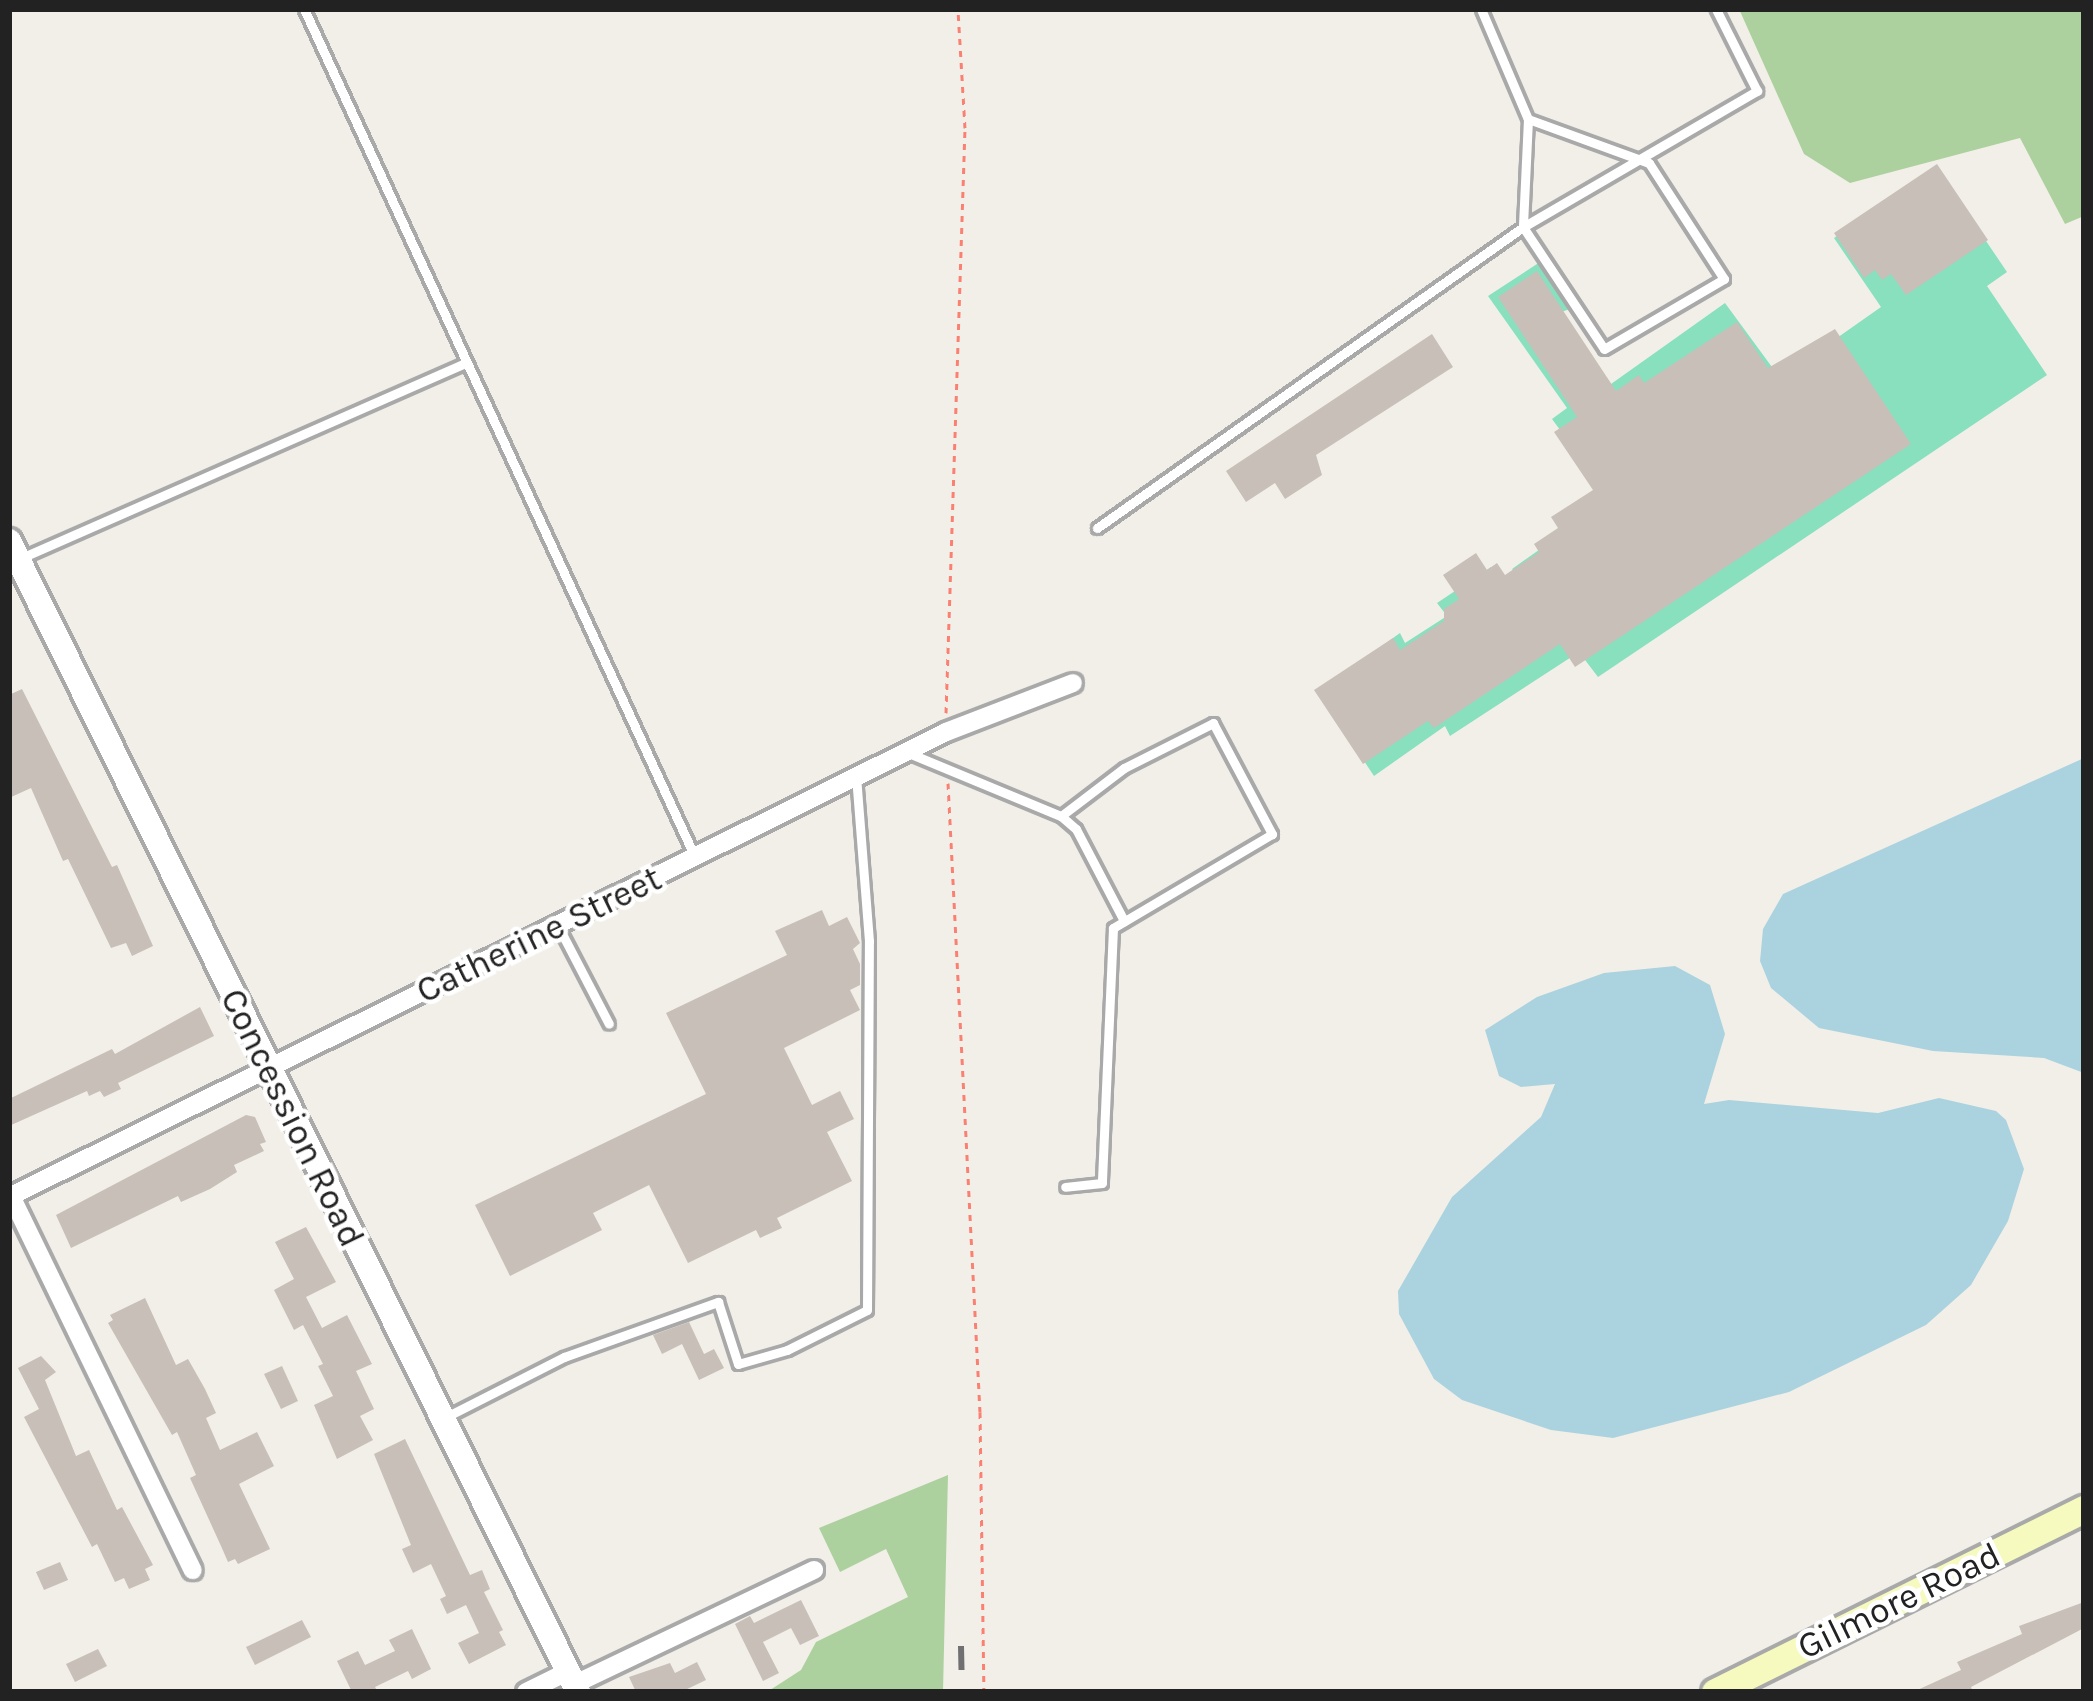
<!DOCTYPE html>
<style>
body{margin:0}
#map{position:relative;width:2093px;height:1701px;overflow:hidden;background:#f2efe9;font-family:Karla,sans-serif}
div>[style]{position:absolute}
.forest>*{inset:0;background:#add19e}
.pitch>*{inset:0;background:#88e0be}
.water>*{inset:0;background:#aad3df}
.building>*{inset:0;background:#c7bfb8}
.path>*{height:3px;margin-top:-1.5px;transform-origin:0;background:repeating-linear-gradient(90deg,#fa8072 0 6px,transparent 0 12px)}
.roads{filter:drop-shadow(3px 0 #a9a9a9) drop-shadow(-3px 0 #a9a9a9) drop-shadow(0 3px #a9a9a9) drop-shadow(0 -3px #a9a9a9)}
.service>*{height:9px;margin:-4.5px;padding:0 4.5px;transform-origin:4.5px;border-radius:4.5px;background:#fff}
.minor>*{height:18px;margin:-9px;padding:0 9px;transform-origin:9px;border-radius:9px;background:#fff}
.tertiary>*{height:24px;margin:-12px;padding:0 12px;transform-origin:12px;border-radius:12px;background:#fff}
.secondary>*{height:27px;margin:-13.5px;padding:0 13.5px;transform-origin:13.5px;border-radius:13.5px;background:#f7fabf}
.rail>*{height:6px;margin-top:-3px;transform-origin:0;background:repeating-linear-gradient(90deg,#707070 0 24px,transparent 0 48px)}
span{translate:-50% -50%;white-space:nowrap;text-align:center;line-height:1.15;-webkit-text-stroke:9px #fff;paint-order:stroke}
.street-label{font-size:36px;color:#222}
.frame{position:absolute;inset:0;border:12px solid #222;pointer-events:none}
</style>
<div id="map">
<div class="forest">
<i style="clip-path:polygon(1739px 9px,2084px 9px,2084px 216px,2065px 224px,2020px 138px,1850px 183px,1804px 154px)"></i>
<i style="clip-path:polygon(948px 1475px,943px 1692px,767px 1692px,801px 1670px,816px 1642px,908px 1597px,886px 1549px,840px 1572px,819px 1528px)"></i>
</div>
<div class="pitch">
<i style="clip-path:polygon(1936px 167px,2007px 272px,1987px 286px,2047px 375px,1598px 677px,1579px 652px,1450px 736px,1445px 726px,1374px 776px,1318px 692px,1400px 633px,1405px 643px,1447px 616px,1437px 603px,1491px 567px,1511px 597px,1526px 587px,1512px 569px,1611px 499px,1552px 419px,1567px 408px,1488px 296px,1540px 262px,1573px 308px,1561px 312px,1611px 384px,1725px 303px,1780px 378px,1881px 307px,1834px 238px)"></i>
</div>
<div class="water">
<i style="clip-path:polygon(2084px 758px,2084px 1073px,2044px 1058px,1933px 1051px,1819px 1028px,1771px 988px,1760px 961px,1763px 929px,1783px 894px)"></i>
<i style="clip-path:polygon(1675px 966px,1710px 985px,1725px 1034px,1704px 1104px,1729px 1100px,1878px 1113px,1939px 1098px,1996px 1111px,2006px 1120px,2024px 1169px,2008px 1221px,1971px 1285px,1926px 1325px,1789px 1392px,1613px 1438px,1551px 1430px,1462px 1400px,1434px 1379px,1399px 1314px,1398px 1291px,1452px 1197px,1541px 1117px,1555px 1084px,1521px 1087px,1499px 1076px,1485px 1030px,1537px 997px,1604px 973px)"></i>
</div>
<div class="building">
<i style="clip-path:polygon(1937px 164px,1988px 240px,1906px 295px,1891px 274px,1882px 280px,1875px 270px,1864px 278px,1834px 233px)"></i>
<i style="clip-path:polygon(1537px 271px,1616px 391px,1639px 375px,1644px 383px,1737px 322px,1768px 368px,1835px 329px,1911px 444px,1575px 667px,1560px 644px,1434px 728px,1428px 721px,1363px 764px,1314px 690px,1393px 638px,1400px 650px,1444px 621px,1444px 609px,1459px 599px,1443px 575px,1476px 553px,1487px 570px,1497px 563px,1505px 575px,1539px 552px,1534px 544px,1558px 528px,1551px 517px,1593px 490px,1554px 432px,1577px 417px,1498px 297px)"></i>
<i style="clip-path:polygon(1432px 334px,1453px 367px,1316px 455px,1322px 475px,1285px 499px,1275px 483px,1246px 502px,1226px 471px)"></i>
<i style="clip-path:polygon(22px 689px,112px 867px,117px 865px,153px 946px,132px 956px,126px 943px,111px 948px,68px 859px,63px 861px,31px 788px,9px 798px,9px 695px)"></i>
<i style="clip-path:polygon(822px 910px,829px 926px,847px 917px,860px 943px,853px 949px,860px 964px,860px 985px,850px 990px,860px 1010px,784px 1048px,812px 1105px,840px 1091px,854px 1119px,827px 1132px,852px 1181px,777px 1218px,782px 1228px,760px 1238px,756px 1230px,688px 1263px,649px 1185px,593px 1213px,602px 1230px,510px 1276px,475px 1205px,706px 1094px,666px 1013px,787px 955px,775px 931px)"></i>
<i style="clip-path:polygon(200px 1007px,214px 1036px,118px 1083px,121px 1089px,104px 1097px,100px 1091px,89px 1096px,87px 1091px,9px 1126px,9px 1099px,112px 1049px,115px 1054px)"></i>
<i style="clip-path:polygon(246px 1115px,255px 1117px,266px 1142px,260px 1144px,264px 1151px,234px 1165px,237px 1172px,210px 1189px,181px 1202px,178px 1196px,71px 1248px,56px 1215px)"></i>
<i style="clip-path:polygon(306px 1227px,336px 1282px,306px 1297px,322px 1328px,347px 1315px,372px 1364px,356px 1371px,374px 1409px,360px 1416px,373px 1440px,337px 1459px,314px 1405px,333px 1396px,318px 1366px,323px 1364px,303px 1325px,294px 1330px,274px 1290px,294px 1279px,275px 1242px)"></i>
<i style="clip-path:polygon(145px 1298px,176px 1365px,188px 1359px,205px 1389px,216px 1413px,206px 1418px,220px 1450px,257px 1432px,274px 1466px,239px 1484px,270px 1549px,238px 1564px,235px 1559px,228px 1562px,221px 1546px,190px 1478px,196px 1475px,177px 1432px,172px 1435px,108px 1323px,113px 1320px,110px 1315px)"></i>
<i style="clip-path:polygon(689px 1322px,704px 1354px,714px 1349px,724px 1368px,699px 1380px,682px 1344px,662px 1354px,653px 1335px)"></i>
<i style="clip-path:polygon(41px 1356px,56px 1372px,45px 1380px,76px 1456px,89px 1450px,117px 1510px,122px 1507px,153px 1565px,145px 1569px,150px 1580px,129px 1589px,124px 1578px,115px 1582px,97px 1544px,92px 1547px,24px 1417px,39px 1409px,18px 1368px)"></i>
<i style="clip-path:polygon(282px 1366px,298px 1401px,281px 1409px,264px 1374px)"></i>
<i style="clip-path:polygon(405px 1439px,470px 1575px,482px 1570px,490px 1589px,484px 1592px,503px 1630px,499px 1632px,506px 1645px,469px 1664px,458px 1643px,479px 1633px,466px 1605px,447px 1614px,440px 1599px,446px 1596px,431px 1564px,413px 1573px,402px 1549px,411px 1545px,374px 1454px)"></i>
<i style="clip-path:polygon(60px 1562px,68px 1580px,44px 1590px,36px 1572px)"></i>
<i style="clip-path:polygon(801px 1600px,819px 1636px,800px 1645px,791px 1628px,763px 1642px,779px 1673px,763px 1681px,735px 1624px,750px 1616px,754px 1623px)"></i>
<i style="clip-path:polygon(2084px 1602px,2084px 1628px,1971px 1687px,1973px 1692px,1913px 1692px,1961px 1670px,1957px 1662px,2022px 1634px,2019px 1626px)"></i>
<i style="clip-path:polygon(302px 1620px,311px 1637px,255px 1665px,246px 1647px)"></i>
<i style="clip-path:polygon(412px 1629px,431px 1669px,412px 1679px,408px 1671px,375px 1687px,378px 1692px,352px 1692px,337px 1661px,358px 1651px,365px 1665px,395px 1651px,389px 1640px)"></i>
<i style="clip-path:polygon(98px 1649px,107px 1666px,75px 1682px,66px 1664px)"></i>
<i style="clip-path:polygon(697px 1662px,706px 1680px,681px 1692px,636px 1692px,629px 1677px,670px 1663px,675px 1673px)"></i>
</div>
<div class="path">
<i style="left:946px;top:713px;width:585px;rotate:-88.14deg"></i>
<i style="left:965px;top:128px;width:119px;rotate:-93.4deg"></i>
<i style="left:948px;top:783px;width:630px;rotate:87.09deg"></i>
<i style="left:980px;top:1412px;width:280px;rotate:89.2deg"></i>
</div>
<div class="roads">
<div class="service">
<i style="left:304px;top:9px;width:934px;rotate:65.25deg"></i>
<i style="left:1481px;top:9px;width:120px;rotate:66.9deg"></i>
<i style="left:1528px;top:119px;width:108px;rotate:92.7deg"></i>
<i style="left:1523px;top:227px;width:146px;rotate:56.4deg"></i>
<i style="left:1604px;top:349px;width:139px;rotate:-30.3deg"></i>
<i style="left:1724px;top:279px;width:138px;rotate:-122.9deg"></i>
<i style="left:1649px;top:163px;width:129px;rotate:-160deg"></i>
<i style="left:1097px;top:528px;width:522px;rotate:-35.24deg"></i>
<i style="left:1523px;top:227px;width:271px;rotate:-30.2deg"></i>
<i style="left:1757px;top:91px;width:92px;rotate:-116.6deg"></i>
<i style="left:21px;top:558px;width:486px;rotate:-23.7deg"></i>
<i style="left:911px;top:754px;width:162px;rotate:22.5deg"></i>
<i style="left:1061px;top:816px;width:20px;rotate:41deg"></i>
<i style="left:1076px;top:829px;width:104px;rotate:62.4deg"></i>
<i style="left:1061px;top:816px;width:79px;rotate:-37.3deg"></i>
<i style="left:1124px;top:768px;width:100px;rotate:-26.8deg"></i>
<i style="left:1213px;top:723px;width:126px;rotate:62deg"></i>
<i style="left:1272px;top:834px;width:185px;rotate:149.4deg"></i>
<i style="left:1113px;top:928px;width:255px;rotate:92.5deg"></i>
<i style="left:1102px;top:1183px;width:37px;rotate:174deg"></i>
<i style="left:558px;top:926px;width:110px;rotate:62.5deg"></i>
<i style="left:448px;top:1416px;width:130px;rotate:-27deg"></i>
<i style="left:564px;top:1357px;width:164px;rotate:-19.7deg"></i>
<i style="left:718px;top:1302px;width:65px;rotate:72.1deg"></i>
<i style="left:738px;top:1364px;width:51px;rotate:-15.9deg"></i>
<i style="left:787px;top:1350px;width:89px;rotate:-26.6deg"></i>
<i style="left:867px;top:1310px;width:369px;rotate:-89.7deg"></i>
<i style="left:869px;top:941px;width:165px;rotate:-94.5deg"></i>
</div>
<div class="minor">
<i style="left:11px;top:1196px;width:416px;rotate:64.1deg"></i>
<i style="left:9px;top:1197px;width:1046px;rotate:-26.39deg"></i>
<i style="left:946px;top:732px;width:136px;rotate:-21.1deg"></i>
<i style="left:575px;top:1684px;width:265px;rotate:-25.5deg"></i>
<i style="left:526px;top:1692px;width:48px;rotate:-26deg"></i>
</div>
<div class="tertiary">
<i style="left:9px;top:541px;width:1284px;rotate:63.69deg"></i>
</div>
<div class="secondary">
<i style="left:1715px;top:1692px;width:412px;rotate:-26.4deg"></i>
</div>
</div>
<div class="rail">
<i style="left:961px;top:1646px;width:46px;rotate:88.8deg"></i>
</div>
<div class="street-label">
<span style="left:539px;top:935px;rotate:-26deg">Catherine Street</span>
<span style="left:292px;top:1118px;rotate:64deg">Concession Road</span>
<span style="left:1899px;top:1601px;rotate:-26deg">Gilmore Road</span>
</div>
<div class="frame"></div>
</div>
